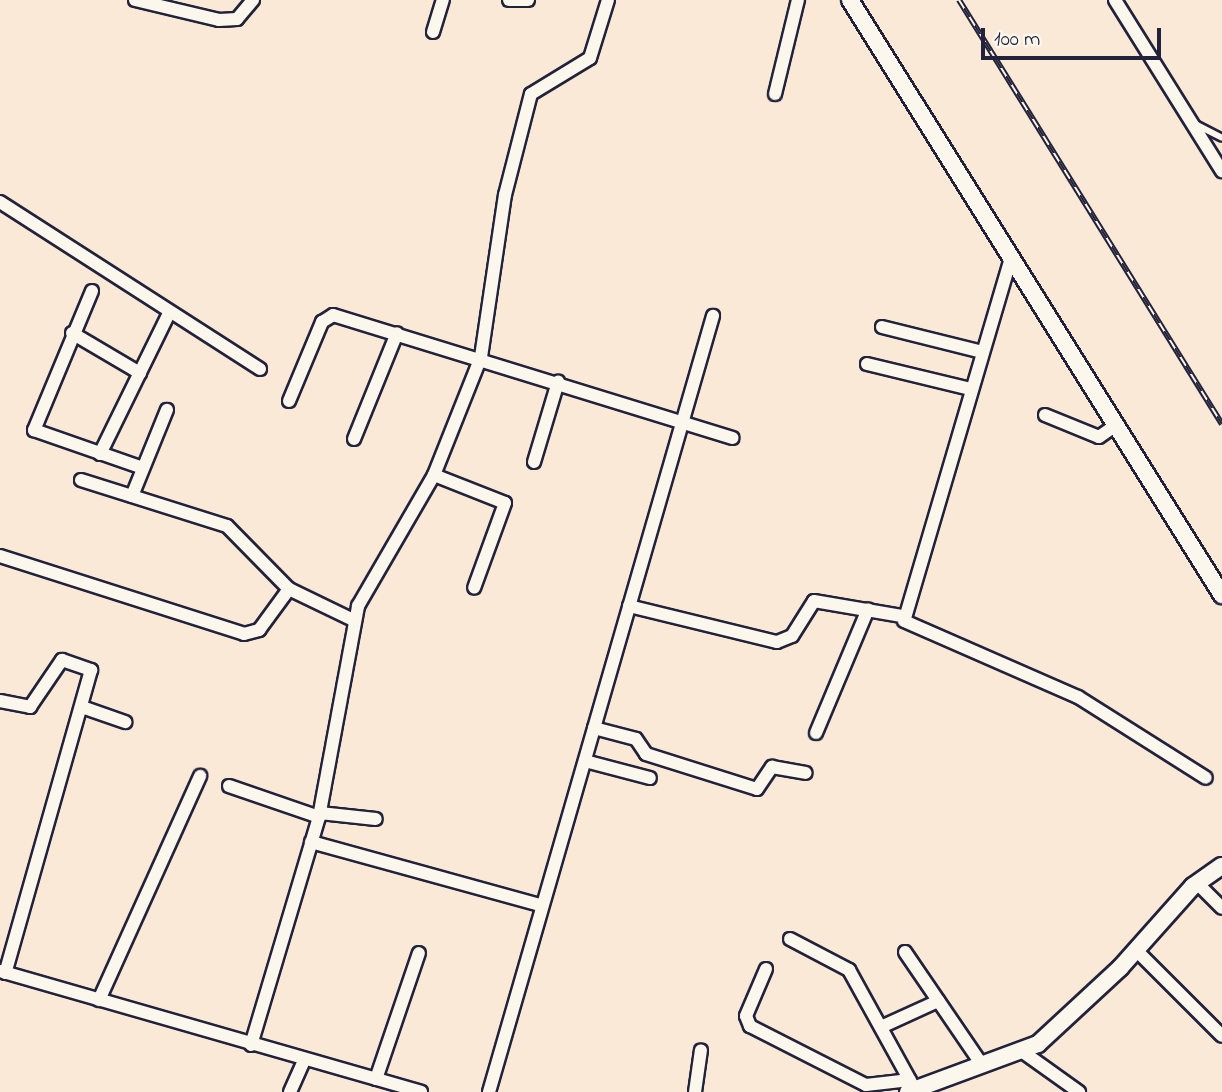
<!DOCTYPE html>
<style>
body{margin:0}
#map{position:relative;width:1222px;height:1092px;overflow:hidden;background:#fae9d7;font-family:"Indie Flower",sans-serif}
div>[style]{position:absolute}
.roads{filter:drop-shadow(2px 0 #22223b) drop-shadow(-2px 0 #22223b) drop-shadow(0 2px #22223b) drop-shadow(0 -2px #22223b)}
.service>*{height:6px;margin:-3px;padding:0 3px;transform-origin:3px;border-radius:3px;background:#fbf7ec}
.minor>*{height:12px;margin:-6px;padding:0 6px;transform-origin:6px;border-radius:6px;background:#fbf7ec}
.tertiary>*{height:16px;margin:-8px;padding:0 8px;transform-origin:8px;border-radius:8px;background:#fbf7ec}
.rail>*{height:6px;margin-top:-3px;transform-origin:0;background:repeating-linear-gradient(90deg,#fbf7ec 0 10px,#22223b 0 20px);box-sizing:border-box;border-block:2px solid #22223b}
span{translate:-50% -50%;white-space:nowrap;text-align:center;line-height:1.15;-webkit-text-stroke:6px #fbf7ec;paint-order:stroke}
.scale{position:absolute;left:981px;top:28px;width:180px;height:32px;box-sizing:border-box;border:4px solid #22223b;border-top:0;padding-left:9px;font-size:21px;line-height:24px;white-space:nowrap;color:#22223b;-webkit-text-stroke:5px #fbf7ec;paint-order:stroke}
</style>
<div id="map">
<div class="roads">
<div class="service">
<i style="left:1195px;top:124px;width:30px;rotate:27deg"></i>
</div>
<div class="minor">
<i style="left:135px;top:0;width:86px;rotate:13.4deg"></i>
<i style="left:219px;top:20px;width:18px;rotate:-3deg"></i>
<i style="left:237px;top:19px;width:25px;rotate:-50deg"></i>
<i style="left:509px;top:0;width:19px"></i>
<i style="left:1115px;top:0;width:202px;rotate:58deg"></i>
<i style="left:433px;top:32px;width:34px;rotate:-73deg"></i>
<i style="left:775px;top:94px;width:97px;rotate:-76.3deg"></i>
<i style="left:0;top:202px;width:309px;rotate:32.7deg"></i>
<i style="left:1011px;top:258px;width:378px;rotate:106.4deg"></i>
<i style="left:904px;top:621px;width:190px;rotate:23.6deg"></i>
<i style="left:1078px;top:697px;width:151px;rotate:32.3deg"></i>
<i style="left:92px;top:291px;width:151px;rotate:112.6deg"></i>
<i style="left:34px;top:430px;width:115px;rotate:19.2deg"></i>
<i style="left:882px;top:327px;width:103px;rotate:14deg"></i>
<i style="left:72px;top:333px;width:79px;rotate:30.5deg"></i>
<i style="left:867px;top:364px;width:106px;rotate:13.6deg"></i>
<i style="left:289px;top:401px;width:86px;rotate:-67.3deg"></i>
<i style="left:322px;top:322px;width:13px;rotate:-32deg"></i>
<i style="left:333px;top:315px;width:418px;rotate:17.1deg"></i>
<i style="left:1045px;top:415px;width:58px;rotate:22.2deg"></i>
<i style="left:1099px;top:437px;width:21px;rotate:-35deg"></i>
<i style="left:354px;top:439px;width:114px;rotate:-67.9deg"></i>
<i style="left:100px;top:454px;width:155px;rotate:-63.9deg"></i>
<i style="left:534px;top:462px;width:84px;rotate:-73.3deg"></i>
<i style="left:434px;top:475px;width:76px;rotate:21.5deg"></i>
<i style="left:505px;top:503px;width:90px;rotate:110deg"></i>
<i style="left:81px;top:480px;width:153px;rotate:17.5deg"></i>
<i style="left:227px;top:526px;width:88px;rotate:45.5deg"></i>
<i style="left:289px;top:589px;width:71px;rotate:25.8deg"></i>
<i style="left:132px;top:496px;width:93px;rotate:-67.9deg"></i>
<i style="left:0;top:556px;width:256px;rotate:17.7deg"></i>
<i style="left:244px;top:634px;width:16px;rotate:-15deg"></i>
<i style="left:259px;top:630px;width:51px;rotate:-53.8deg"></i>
<i style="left:629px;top:606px;width:152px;rotate:13.7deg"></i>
<i style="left:777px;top:642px;width:16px;rotate:-22deg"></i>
<i style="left:792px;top:636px;width:41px;rotate:-57.8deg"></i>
<i style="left:814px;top:601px;width:89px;rotate:9.7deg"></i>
<i style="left:0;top:701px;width:31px;rotate:11deg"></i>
<i style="left:30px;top:707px;width:57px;rotate:-55.8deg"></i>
<i style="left:62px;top:660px;width:31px;rotate:19deg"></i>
<i style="left:91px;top:670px;width:315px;rotate:105.8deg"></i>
<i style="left:82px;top:707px;width:46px;rotate:19.2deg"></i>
<i style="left:594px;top:728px;width:43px;rotate:14.7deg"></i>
<i style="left:636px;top:739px;width:18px;rotate:56deg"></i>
<i style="left:646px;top:754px;width:116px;rotate:17.5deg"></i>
<i style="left:757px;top:789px;width:27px;rotate:-56deg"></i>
<i style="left:772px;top:767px;width:34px;rotate:10deg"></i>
<i style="left:816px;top:733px;width:134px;rotate:-67.2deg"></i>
<i style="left:585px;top:761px;width:67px;rotate:14.7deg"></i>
<i style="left:229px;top:786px;width:95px;rotate:19deg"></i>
<i style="left:320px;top:813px;width:56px;rotate:6.1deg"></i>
<i style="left:311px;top:842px;width:238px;rotate:15.4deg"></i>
<i style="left:1197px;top:883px;width:35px;rotate:45deg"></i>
<i style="left:790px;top:939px;width:67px;rotate:27.7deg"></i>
<i style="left:849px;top:970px;width:132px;rotate:61.1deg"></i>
<i style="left:1137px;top:951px;width:120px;rotate:45deg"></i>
<i style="left:905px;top:952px;width:137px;rotate:55.7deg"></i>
<i style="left:766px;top:969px;width:51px;rotate:113.1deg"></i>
<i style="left:746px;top:1016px;width:11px;rotate:68deg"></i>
<i style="left:750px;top:1026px;width:130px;rotate:27deg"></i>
<i style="left:866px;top:1085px;width:44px;rotate:-6.5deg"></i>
<i style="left:0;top:971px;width:438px;rotate:16deg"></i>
<i style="left:99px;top:1000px;width:246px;rotate:-65.7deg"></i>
<i style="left:881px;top:1027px;width:63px;rotate:-24.5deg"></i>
<i style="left:251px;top:1045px;width:238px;rotate:-73.4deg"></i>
<i style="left:319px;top:817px;width:215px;rotate:-79.5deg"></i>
<i style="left:358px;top:606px;width:151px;rotate:-59.9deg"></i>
<i style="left:434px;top:475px;width:127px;rotate:-68.3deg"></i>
<i style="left:481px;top:357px;width:164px;rotate:-81.6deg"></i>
<i style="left:505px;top:195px;width:104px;rotate:-75.6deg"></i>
<i style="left:531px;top:94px;width:69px;rotate:-31.4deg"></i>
<i style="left:590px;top:58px;width:61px;rotate:-72.8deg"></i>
<i style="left:1023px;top:1052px;width:69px;rotate:35.5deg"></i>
<i style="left:376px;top:1079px;width:133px;rotate:-71.2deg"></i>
<i style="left:290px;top:1092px;width:36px;rotate:-66deg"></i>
<i style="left:489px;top:1092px;width:808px;rotate:-73.9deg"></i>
<i style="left:695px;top:1092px;width:42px;rotate:-81.9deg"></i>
</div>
<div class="tertiary">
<i style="left:850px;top:0;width:702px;rotate:57.99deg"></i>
<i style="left:908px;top:1092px;width:139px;rotate:-20.3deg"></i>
<i style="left:1038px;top:1044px;width:112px;rotate:-42.8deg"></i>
<i style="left:1120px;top:968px;width:110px;rotate:-48.3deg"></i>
<i style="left:1193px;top:886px;width:35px;rotate:-35deg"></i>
</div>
</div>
<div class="rail">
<i style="left:959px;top:0;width:499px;rotate:58.2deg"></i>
</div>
<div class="scale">100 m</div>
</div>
